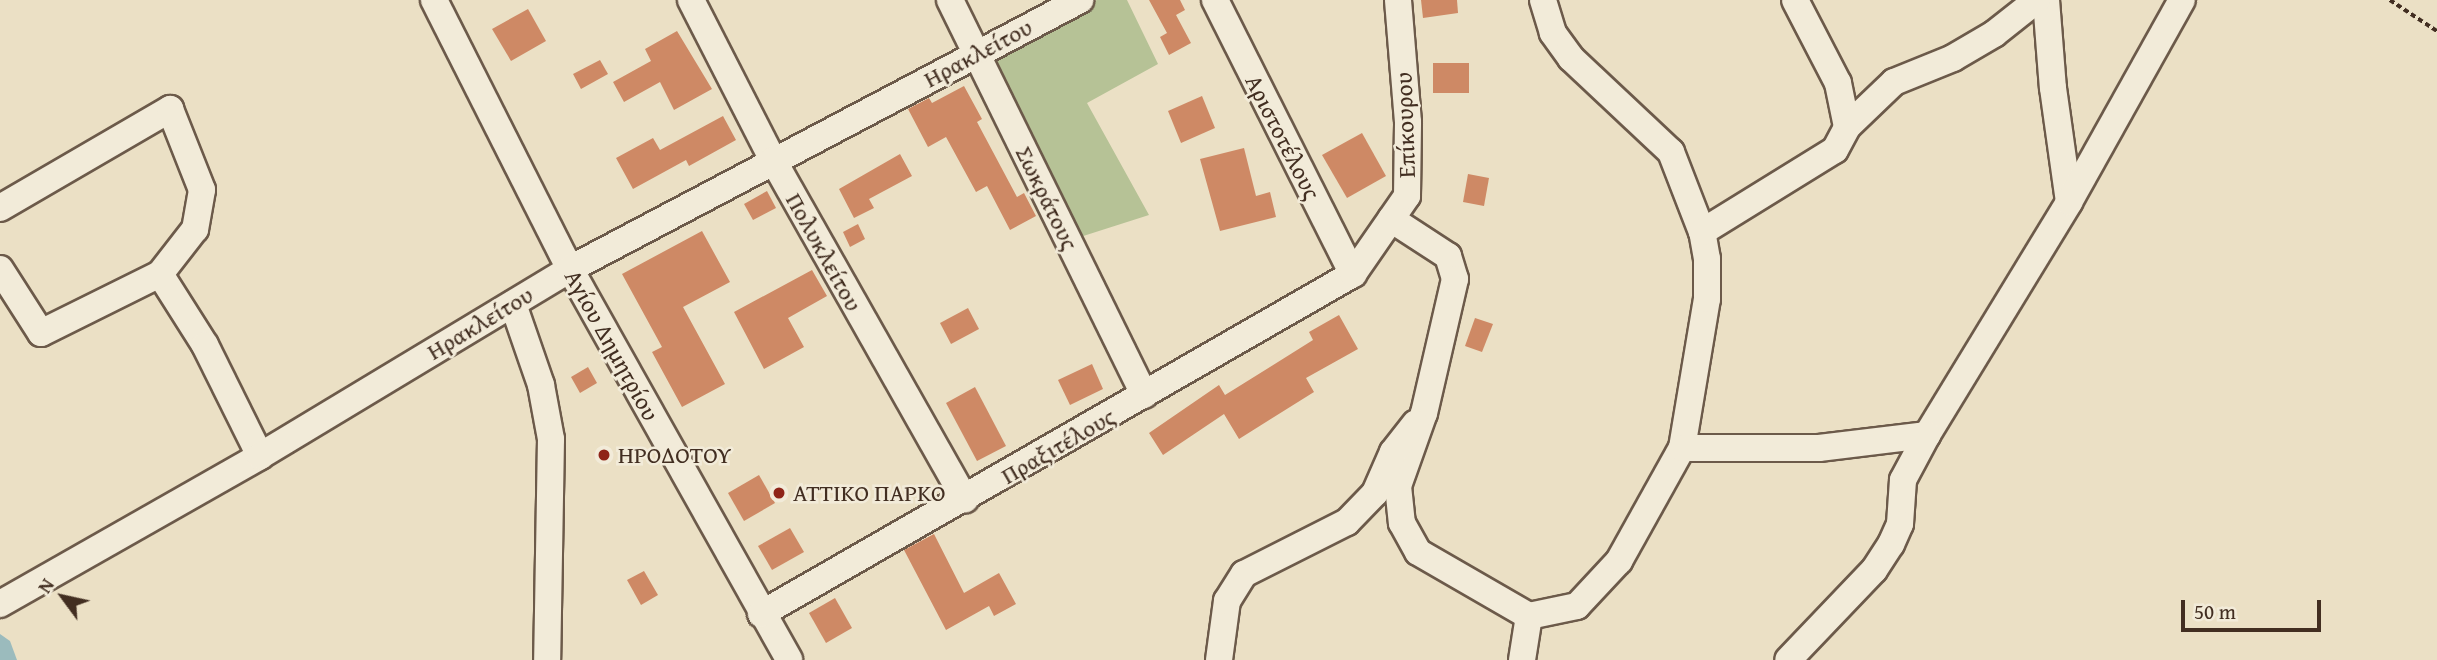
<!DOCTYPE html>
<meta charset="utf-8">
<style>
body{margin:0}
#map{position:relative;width:2437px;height:660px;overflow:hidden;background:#ebe0c5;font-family:"Gentium Book Plus",serif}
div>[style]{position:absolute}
.green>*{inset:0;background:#b6c296}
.water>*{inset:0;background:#9bbbbd}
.building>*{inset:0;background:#ce8965}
.path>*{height:3.5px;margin-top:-1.75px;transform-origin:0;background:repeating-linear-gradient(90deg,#422e21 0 5px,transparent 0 8.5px)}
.roads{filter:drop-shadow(2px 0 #6c5a4a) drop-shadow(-2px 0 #6c5a4a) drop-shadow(0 2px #6c5a4a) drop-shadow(0 -2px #6c5a4a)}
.minor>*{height:26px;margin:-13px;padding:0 13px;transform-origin:13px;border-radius:13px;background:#f2ebd9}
.dots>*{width:19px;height:19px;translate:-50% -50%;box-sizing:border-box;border:4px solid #f2ebd9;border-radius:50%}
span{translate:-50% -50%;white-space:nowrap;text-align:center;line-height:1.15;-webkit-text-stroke:5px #f2ebd9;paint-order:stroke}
.street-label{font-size:24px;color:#422e21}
.poi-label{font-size:24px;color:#422e21}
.left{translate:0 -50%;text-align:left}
.north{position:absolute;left:28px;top:562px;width:70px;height:70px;-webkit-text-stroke:5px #f2ebd9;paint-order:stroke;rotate:303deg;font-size:19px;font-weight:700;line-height:28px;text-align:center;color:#422e21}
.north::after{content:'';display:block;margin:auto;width:24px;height:32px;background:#422e21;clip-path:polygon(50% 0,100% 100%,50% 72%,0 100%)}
.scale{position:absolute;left:2181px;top:600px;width:140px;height:32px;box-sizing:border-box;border:4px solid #422e21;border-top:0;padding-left:9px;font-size:21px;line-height:24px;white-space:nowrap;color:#422e21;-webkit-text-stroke:5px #f2ebd9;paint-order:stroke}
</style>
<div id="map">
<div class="green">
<i style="clip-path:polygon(1097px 0,1127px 0,1158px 64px,1087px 103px,1149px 215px,1077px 238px,983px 46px,1057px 23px)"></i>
</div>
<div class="water">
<i style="clip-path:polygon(0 634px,10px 641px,17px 660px,0 660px)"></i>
</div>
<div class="building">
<i style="clip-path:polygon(1149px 0,1180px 0,1185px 10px,1176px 15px,1191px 43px,1169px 55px,1160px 37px,1167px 33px)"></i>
<i style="clip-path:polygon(1421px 0,1457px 0,1458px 13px,1423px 18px)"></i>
<i style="clip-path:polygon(528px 9px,546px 41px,511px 61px,492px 29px)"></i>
<i style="clip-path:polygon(677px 31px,712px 89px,674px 110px,660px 82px,624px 102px,613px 82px,651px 61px,645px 49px)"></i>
<i style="clip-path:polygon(600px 60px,608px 74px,581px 89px,573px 74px)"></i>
<i style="clip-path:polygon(1433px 63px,1469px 63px,1469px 93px,1433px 93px)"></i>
<i style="clip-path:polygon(964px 86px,982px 119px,977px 122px,1017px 197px,1024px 193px,1036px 216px,1010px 230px,987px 186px,976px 192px,946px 137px,928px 147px,908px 109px,929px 98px,932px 103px)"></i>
<i style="clip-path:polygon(1202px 96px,1215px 128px,1181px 143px,1168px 111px)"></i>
<i style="clip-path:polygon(723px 116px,736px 140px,689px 166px,686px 160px,633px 189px,616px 158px,653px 138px,660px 150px)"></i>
<i style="clip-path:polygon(1362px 133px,1386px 176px,1347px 198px,1322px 155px)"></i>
<i style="clip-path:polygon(1244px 148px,1256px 196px,1270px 192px,1276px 217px,1220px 231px,1200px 159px)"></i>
<i style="clip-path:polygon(900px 154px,912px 176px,869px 199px,874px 208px,854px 218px,839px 189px)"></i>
<i style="clip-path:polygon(1468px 174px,1489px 178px,1484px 206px,1463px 202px)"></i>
<i style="clip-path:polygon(767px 191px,776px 208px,753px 220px,744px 204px)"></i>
<i style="clip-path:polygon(858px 224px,865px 239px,850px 247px,843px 232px)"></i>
<i style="clip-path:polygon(702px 231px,730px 282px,683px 307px,725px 384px,682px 407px,652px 352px,662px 347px,622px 274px)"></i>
<i style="clip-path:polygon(812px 270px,827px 296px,788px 318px,804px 347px,764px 369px,734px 312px)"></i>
<i style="clip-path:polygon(968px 308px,979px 329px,951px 344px,940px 323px)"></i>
<i style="clip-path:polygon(1339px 315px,1358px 349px,1306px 378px,1314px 392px,1239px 439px,1224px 414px,1163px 455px,1149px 433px,1219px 385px,1225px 395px,1313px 340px,1309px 332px)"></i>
<i style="clip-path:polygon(1475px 318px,1493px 324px,1482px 352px,1465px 346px)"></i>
<i style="clip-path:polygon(1092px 364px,1103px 389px,1070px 405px,1058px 380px)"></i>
<i style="clip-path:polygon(588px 367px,597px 383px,580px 393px,571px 377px)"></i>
<i style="clip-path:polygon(975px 387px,1006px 446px,977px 461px,946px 403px)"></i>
<i style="clip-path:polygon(759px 475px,775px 503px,744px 521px,728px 493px)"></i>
<i style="clip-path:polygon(790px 528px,804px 552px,772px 570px,758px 546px)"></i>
<i style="clip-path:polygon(934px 534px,964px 593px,999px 573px,1016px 604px,994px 616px,989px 606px,946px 630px,904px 550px)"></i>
<i style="clip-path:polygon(644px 571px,658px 595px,641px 605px,627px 580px)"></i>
<i style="clip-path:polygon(835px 598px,852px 628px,826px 643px,809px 613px)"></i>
</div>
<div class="path">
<i style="left:2390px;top:0;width:56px;rotate:33.4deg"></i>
</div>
<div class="roads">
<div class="minor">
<i style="left:434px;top:0;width:301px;rotate:63.2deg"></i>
<i style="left:570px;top:269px;width:448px;rotate:60.7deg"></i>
<i style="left:691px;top:0;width:180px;rotate:62.9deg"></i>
<i style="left:773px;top:160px;width:390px;rotate:60.5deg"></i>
<i style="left:950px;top:0;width:440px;rotate:63.8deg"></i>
<i style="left:1215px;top:0;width:307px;rotate:63.3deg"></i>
<i style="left:2046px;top:0;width:88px;rotate:85.5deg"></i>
<i style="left:2053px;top:88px;width:115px;rotate:82deg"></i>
<i style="left:1847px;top:127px;width:65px;rotate:-43.8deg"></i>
<i style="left:1894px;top:82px;width:64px;rotate:-22.1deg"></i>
<i style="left:1953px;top:58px;width:48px;rotate:-30.3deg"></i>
<i style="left:1994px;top:34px;width:55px;rotate:-38.3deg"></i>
<i style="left:0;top:208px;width:197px;rotate:-30.2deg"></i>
<i style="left:170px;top:109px;width:87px;rotate:68.4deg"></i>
<i style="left:202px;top:190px;width:40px;rotate:100deg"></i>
<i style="left:195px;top:229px;width:57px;rotate:127.9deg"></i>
<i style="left:160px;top:274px;width:84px;rotate:57.6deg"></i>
<i style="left:205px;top:345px;width:124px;rotate:63.6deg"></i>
<i style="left:1391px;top:219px;width:68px;rotate:33deg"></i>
<i style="left:1448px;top:256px;width:24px;rotate:73deg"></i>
<i style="left:1455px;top:279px;width:138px;rotate:103deg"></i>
<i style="left:1424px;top:413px;width:77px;rotate:109.6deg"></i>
<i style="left:1398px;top:486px;width:37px;rotate:84deg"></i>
<i style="left:1402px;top:523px;width:33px;rotate:61deg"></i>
<i style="left:1418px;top:552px;width:128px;rotate:30deg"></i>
<i style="left:1529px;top:616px;width:49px;rotate:-11.8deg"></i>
<i style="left:1577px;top:606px;width:62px;rotate:-47deg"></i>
<i style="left:1619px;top:561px;width:129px;rotate:-60.9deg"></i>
<i style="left:1682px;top:448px;width:151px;rotate:-80.5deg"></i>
<i style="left:1707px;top:299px;width:40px;rotate:-90deg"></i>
<i style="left:1707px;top:259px;width:27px;rotate:-100deg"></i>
<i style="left:1702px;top:232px;width:86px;rotate:-111.2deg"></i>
<i style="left:1671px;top:152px;width:137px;rotate:-136.8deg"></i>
<i style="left:1571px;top:58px;width:31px;rotate:-126deg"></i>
<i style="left:1553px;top:33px;width:34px;rotate:-107deg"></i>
<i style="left:1702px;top:232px;width:156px;rotate:-31.7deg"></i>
<i style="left:1835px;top:150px;width:26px;rotate:-62deg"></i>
<i style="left:1847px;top:127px;width:45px;rotate:-101.6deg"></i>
<i style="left:1838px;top:83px;width:93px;rotate:-117.4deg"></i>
<i style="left:0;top:269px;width:76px;rotate:57.4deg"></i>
<i style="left:41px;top:333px;width:133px;rotate:-26.4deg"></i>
<i style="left:513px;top:304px;width:86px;rotate:70.9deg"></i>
<i style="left:541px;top:385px;width:55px;rotate:79.5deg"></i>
<i style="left:551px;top:439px;width:221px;rotate:91deg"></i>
<i style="left:1927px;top:435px;width:273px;rotate:-58.6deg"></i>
<i style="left:2069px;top:202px;width:231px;rotate:-60.8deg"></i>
<i style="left:1682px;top:448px;width:137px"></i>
<i style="left:1819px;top:448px;width:109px;rotate:-6.9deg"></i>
<i style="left:1927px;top:435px;width:51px;rotate:118.1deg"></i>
<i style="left:1903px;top:480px;width:44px;rotate:93.9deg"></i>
<i style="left:1900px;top:524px;width:22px;rotate:114deg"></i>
<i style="left:1891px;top:544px;width:31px;rotate:123deg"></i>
<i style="left:1874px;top:570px;width:124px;rotate:133.7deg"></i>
<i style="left:0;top:604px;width:299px;rotate:-29.6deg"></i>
<i style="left:260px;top:456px;width:362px;rotate:-31.1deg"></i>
<i style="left:570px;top:269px;width:577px;rotate:-27.81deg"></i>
<i style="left:761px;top:614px;width:683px;rotate:-29.87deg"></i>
<i style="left:1353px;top:274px;width:95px;rotate:-55.3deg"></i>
<i style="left:1407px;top:196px;width:74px;rotate:-89.2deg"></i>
<i style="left:1408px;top:122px;width:122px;rotate:-94.7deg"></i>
<i style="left:1219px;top:660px;width:60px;rotate:-82.3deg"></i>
<i style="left:1227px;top:601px;width:32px;rotate:-58deg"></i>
<i style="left:1244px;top:574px;width:115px;rotate:-26.8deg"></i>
<i style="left:1347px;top:522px;width:40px;rotate:-46deg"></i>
<i style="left:1375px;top:493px;width:45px;rotate:-66.3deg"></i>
<i style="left:1393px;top:452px;width:36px;rotate:-52deg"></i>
<i style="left:1522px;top:660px;width:45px;rotate:-81deg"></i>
</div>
</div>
<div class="dots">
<i style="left:604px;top:455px;background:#8f2418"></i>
<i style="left:779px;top:493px;background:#8f2418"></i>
</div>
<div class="street-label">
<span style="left:978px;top:53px;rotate:-28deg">Ηρακλείτου</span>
<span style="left:1405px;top:125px;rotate:-92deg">Επίκουρου</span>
<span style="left:1283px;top:137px;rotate:63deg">Αριστοτέλους</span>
<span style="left:1047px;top:198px;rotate:64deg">Σωκράτους</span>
<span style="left:824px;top:252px;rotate:61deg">Πολυκλείτου</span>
<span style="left:480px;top:323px;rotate:-31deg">Ηρακλείτου</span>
<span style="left:612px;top:345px;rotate:61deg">Αγίου Δημητρίου</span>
<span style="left:1058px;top:446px;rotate:-30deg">Πραξιτέλους</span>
</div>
<div class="poi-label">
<span class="left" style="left:618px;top:455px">ΗΡΟΔΟΤΟΥ</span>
<span class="left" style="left:793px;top:493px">ΑΤΤΙΚΟ ΠΑΡΚΟ</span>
</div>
<div class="north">N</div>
<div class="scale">50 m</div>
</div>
